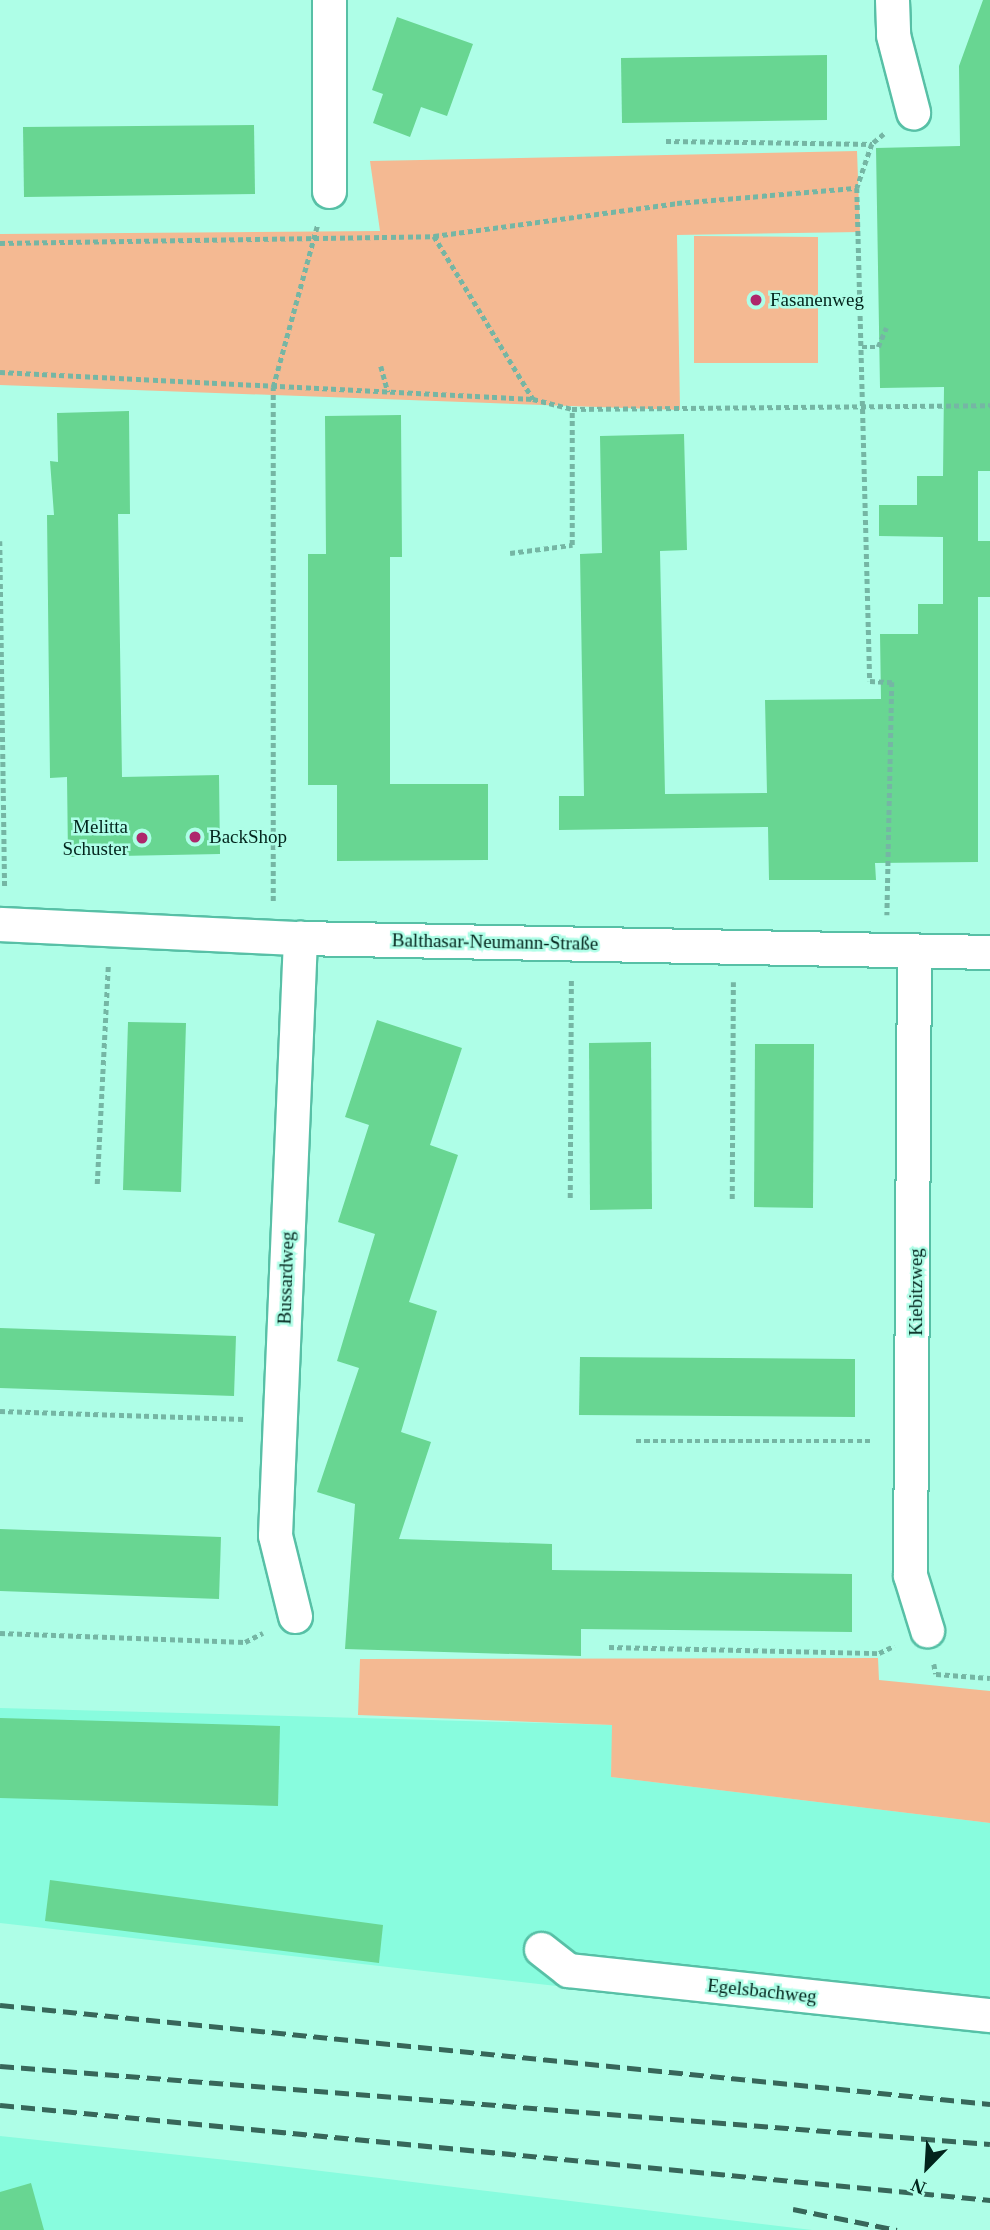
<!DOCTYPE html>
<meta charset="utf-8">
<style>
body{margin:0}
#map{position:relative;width:990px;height:2230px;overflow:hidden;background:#aefee7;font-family:Georgia,serif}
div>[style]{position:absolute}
.built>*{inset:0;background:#88fcde}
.green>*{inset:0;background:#f4b992}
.building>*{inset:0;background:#68d692}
.path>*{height:4.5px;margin-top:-2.25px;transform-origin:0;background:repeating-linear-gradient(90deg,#75b6a4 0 5px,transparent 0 8.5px)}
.roads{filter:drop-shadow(2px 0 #57c0a6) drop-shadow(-2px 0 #57c0a6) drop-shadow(0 2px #57c0a6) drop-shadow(0 -2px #57c0a6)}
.street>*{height:33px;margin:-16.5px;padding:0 16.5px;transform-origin:16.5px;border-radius:16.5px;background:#fff}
.rail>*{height:5px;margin-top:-2.5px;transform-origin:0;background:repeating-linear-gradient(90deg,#37675a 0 14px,transparent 0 21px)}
.dots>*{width:19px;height:19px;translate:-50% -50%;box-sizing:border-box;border:4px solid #aefee7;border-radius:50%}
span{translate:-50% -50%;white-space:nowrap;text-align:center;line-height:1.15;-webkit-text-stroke:5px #aefee7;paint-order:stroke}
.poi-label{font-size:19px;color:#02241c}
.left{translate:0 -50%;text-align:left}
.right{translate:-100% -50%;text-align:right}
.street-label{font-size:19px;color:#02241c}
.north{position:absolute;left:892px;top:2132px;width:70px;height:70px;-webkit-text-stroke:5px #aefee7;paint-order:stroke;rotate:204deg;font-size:19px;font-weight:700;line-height:28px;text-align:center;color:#02241c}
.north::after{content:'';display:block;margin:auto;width:24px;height:32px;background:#02241c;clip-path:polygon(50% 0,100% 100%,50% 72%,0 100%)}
</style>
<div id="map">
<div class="built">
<i style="clip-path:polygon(0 1708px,613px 1725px,611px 1777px,990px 1823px,990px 2035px,0 1923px)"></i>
<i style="clip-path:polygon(0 2136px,255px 2163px,812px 2230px,0 2230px)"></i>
</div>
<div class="green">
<i style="clip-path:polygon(857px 151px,860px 232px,677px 235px,680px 410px,0 385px,0 234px,380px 231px,370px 161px)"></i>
<i style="clip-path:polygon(694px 236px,818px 237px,818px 363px,694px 363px)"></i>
<i style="clip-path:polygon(878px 1658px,879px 1680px,990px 1691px,990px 1823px,611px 1777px,612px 1725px,358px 1715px,360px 1659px)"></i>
</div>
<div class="building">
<i style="clip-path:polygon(983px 0,990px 0,990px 471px,978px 471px,978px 541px,990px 541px,990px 597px,978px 597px,978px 862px,875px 863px,876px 880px,769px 880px,768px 827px,559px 830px,559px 796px,584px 796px,580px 554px,602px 553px,600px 436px,684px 434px,687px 550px,660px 551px,665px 794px,767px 793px,765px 700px,881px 699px,880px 634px,918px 634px,918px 604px,943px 604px,943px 537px,879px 536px,879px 505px,917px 505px,917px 476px,943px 476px,944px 387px,880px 388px,876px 148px,960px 146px,959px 66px)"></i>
<i style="clip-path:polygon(397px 17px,473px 44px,447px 116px,421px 107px,410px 137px,373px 123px,383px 94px,372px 90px)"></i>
<i style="clip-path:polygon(827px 55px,827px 120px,622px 123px,621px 58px)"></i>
<i style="clip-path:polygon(254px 125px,255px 194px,24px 197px,23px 127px)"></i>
<i style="clip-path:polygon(129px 411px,130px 514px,118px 514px,122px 777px,219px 775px,220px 854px,68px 857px,67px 777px,50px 778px,47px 515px,54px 515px,50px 461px,58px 462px,57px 413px)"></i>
<i style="clip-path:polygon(401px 415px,402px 557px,390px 557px,390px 784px,488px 784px,488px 860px,337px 861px,337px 785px,308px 785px,308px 554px,326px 554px,325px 416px)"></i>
<i style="clip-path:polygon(377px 1020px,462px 1048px,430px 1145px,458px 1155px,409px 1302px,437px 1311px,401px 1432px,431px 1442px,399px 1539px,552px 1544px,552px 1570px,852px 1574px,852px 1632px,581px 1629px,581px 1656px,345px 1649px,355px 1504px,317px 1492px,359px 1368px,337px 1361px,375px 1234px,338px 1222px,369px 1125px,345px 1117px)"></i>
<i style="clip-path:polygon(128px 1022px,186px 1023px,181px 1192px,123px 1190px)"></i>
<i style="clip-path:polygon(651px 1042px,652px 1209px,590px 1210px,589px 1043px)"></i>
<i style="clip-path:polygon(755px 1044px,814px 1044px,813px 1208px,754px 1207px)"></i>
<i style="clip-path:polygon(0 1328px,236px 1336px,234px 1396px,0 1388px)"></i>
<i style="clip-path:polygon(580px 1357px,855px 1359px,855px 1417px,579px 1415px)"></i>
<i style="clip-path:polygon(0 1529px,221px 1537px,219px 1599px,0 1591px)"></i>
<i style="clip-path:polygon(0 1718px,280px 1726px,278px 1806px,0 1798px)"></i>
<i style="clip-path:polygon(50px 1880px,383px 1925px,379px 1963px,45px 1921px)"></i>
<i style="clip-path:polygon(31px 2183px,44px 2230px,0 2230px,0 2192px)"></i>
</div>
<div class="path">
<i style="left:884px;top:134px;width:16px;rotate:140deg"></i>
<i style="left:872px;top:144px;width:46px;rotate:108.8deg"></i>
<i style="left:857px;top:188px;width:493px;rotate:88.5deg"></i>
<i style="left:870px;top:681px;width:22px;rotate:3deg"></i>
<i style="left:892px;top:682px;width:233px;rotate:91.2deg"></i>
<i style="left:666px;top:141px;width:206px;rotate:0.8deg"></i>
<i style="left:434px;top:236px;width:191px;rotate:58.7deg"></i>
<i style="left:0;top:243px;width:434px;rotate:-0.9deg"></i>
<i style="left:434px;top:236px;width:245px;rotate:-7.7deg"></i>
<i style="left:677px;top:203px;width:181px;rotate:-4.8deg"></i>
<i style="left:862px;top:347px;width:16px"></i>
<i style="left:878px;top:347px;width:21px;rotate:-67deg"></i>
<i style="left:381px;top:366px;width:27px;rotate:75deg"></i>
<i style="left:0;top:372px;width:534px;rotate:2.9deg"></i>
<i style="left:533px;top:399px;width:40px;rotate:14.4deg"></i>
<i style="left:572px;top:409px;width:418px;rotate:-0.5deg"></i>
<i style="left:0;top:541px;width:348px;rotate:89.2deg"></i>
<i style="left:510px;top:553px;width:63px;rotate:-7.4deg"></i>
<i style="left:572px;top:545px;width:136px;rotate:-90deg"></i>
<i style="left:273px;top:901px;width:514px;rotate:-90deg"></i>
<i style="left:273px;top:387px;width:167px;rotate:-74.7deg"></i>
<i style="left:97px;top:1184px;width:219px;rotate:-87.1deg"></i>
<i style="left:570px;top:1198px;width:218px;rotate:-89.7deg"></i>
<i style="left:732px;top:1199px;width:217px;rotate:-89.7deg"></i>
<i style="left:0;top:1411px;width:244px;rotate:1.9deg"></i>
<i style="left:636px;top:1441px;width:237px"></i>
<i style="left:0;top:1633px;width:245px;rotate:2.1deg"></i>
<i style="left:245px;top:1642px;width:20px;rotate:-27deg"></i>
<i style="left:609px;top:1647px;width:270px;rotate:1.3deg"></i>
<i style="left:879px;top:1653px;width:17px;rotate:-25deg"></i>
<i style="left:934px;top:1664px;width:10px;rotate:79deg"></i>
<i style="left:936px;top:1674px;width:54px;rotate:4.2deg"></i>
</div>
<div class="roads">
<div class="street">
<i style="left:329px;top:0;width:191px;rotate:90deg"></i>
<i style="left:892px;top:0;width:35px;rotate:88deg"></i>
<i style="left:893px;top:35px;width:80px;rotate:75.4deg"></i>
<i style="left:0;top:924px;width:300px;rotate:2.7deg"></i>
<i style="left:300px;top:938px;width:690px;rotate:1.16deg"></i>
<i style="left:914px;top:951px;width:624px;rotate:90.37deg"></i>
<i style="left:910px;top:1575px;width:58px;rotate:72.8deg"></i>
<i style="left:295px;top:1616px;width:83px;rotate:-103.9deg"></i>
<i style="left:275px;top:1535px;width:598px;rotate:-87.6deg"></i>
<i style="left:541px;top:1949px;width:34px;rotate:38deg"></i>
<i style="left:568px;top:1970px;width:424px;rotate:6.1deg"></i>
</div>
</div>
<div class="rail">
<i style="left:0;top:2005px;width:995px;rotate:5.71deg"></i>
<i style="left:0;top:2066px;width:993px;rotate:4.5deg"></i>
<i style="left:0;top:2105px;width:995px;rotate:5.48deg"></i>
<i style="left:793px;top:2209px;width:106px;rotate:11.4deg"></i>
</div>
<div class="dots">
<i style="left:756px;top:300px;background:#ae276c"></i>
<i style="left:195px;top:837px;background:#ae276c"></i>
<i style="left:142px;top:838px;background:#ae276c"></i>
</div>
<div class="poi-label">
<span class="left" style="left:770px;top:300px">Fasanenweg</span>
<span class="right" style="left:128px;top:838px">Melitta<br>Schuster</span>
<span class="left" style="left:209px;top:837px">BackShop</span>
</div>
<div class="street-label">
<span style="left:495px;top:942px;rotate:1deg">Balthasar-Neumann-Straße</span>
<span style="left:286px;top:1278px;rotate:-88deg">Bussardweg</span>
<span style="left:916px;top:1292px;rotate:-90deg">Kiebitzweg</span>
<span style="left:762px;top:1991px;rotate:6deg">Egelsbachweg</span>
</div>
<div class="north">N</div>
</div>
